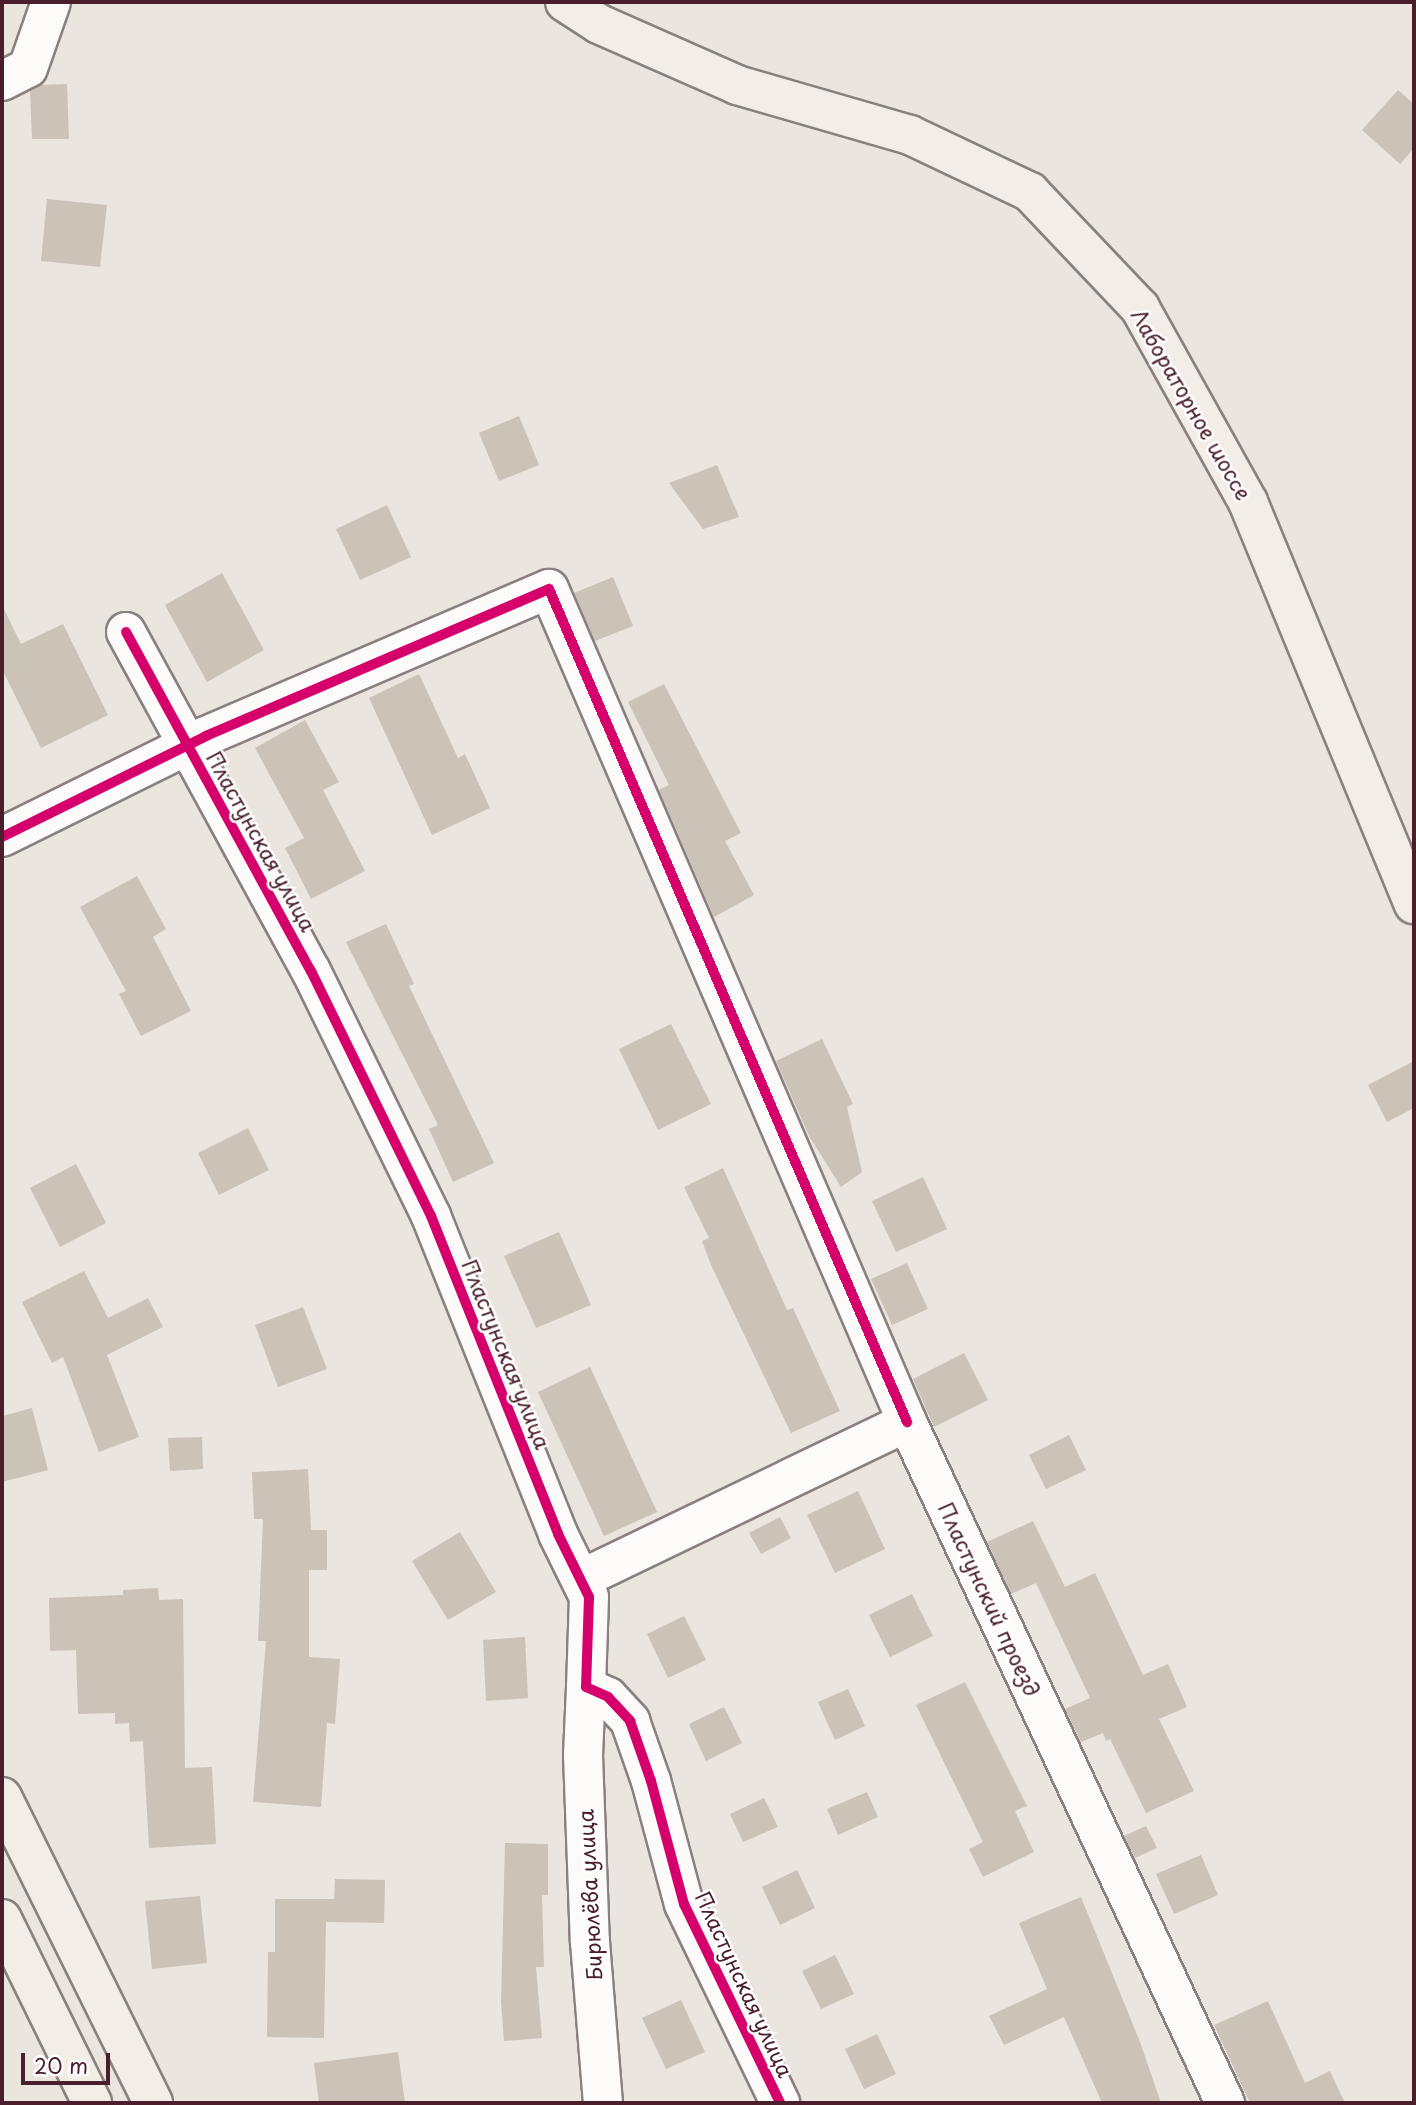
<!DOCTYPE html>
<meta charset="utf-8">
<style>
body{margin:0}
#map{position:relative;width:1416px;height:2105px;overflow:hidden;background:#eae5de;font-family:"Playpen Sans",sans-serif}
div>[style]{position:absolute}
.building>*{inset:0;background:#cbc3b7}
.roads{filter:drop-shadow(2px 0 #8a807f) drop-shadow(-2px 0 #8a807f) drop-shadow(0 2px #8a807f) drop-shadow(0 -2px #8a807f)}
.minor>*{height:38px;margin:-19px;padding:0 19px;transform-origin:19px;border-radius:19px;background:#fcfbfa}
.major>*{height:38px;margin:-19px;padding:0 19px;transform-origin:19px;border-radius:19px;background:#f2ede6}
.cycleway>*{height:10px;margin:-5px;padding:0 5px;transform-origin:5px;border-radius:5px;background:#d6006c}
span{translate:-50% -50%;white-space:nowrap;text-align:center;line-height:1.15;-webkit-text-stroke:5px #fff;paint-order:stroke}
.street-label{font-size:21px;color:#4a1f2b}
.frame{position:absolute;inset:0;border:4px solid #4a1f2b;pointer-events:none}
.scale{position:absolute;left:21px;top:2053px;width:89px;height:32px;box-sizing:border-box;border:4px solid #4a1f2b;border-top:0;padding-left:9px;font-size:21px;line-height:24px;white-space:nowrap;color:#4a1f2b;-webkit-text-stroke:5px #fff;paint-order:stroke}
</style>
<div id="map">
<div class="building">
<i style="clip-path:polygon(67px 84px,69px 139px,32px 139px,30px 91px,41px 85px)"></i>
<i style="clip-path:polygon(1398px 90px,1414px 104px,1414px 148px,1400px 164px,1362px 130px)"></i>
<i style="clip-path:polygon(47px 199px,107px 205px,100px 267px,41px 261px)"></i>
<i style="clip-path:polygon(519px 416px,539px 465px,499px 481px,479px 433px)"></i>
<i style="clip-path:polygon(717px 465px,739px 517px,703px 529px,669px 483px)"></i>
<i style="clip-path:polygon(387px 505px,411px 557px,360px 580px,336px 529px)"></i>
<i style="clip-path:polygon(222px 573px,264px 650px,207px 682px,165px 605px)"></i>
<i style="clip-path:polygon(613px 577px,633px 626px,595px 641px,574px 593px)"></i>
<i style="clip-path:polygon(2px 605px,21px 644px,63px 624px,108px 715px,41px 748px,2px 669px)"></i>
<i style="clip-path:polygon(419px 674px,458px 758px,465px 754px,490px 808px,432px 835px,369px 698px)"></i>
<i style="clip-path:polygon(664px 684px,741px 833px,725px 841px,754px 895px,714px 917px,659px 790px,669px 785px,628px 702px)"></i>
<i style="clip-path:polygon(305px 720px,339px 782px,323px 790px,365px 871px,311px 899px,285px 848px,304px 838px,255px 748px)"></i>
<i style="clip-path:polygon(137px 876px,166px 929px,153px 937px,191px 1011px,141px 1036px,119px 994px,126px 991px,80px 907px)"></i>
<i style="clip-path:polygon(386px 924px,414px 984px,409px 986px,494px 1163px,453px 1182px,429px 1129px,438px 1125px,346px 942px)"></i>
<i style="clip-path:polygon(671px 1024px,711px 1104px,658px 1130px,619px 1049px)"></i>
<i style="clip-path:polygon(822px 1039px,853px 1104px,847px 1107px,862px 1172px,841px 1187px,809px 1136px,776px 1061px)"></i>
<i style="clip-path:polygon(1414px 1061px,1414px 1108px,1387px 1122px,1368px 1085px)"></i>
<i style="clip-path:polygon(248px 1128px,269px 1170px,219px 1195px,198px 1153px)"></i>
<i style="clip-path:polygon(76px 1164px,106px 1223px,60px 1247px,30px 1188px)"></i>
<i style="clip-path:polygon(723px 1168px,787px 1310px,793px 1308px,840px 1411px,791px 1433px,711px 1265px,702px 1241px,709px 1238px,684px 1187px)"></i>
<i style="clip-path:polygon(923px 1177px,947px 1229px,896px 1252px,872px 1201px)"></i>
<i style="clip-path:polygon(559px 1232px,591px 1305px,536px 1328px,504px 1256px)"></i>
<i style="clip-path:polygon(907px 1263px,928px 1309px,892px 1325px,871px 1279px)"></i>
<i style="clip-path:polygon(84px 1271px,108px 1318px,148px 1298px,163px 1327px,107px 1355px,139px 1437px,99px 1452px,63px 1357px,52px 1363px,22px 1302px)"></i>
<i style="clip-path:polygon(303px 1307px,327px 1369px,278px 1387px,255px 1325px)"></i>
<i style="clip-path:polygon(964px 1353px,988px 1400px,934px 1427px,913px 1379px)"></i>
<i style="clip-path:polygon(590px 1367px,657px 1512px,604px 1536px,538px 1392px)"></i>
<i style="clip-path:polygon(32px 1408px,48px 1470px,2px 1482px,2px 1416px)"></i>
<i style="clip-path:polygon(1069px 1435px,1086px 1470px,1046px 1489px,1029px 1455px)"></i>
<i style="clip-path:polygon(202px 1437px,203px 1469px,170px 1471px,168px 1438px)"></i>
<i style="clip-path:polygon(308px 1469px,311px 1530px,327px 1530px,327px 1570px,309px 1570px,309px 1657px,340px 1659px,335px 1724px,327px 1723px,321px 1807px,253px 1802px,266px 1641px,258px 1641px,263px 1519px,254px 1519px,252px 1472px)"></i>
<i style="clip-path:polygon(858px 1491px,885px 1549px,835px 1573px,807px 1515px)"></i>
<i style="clip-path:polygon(780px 1517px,791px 1538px,761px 1554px,749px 1533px)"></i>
<i style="clip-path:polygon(1033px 1521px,1065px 1587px,1095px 1573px,1143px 1675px,1168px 1664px,1187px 1707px,1159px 1719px,1194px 1791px,1146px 1813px,1110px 1739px,1106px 1741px,1103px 1733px,1081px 1742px,1065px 1709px,1090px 1698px,1036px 1583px,1011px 1594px,987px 1542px)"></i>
<i style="clip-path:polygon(460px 1532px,496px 1592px,448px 1620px,412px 1561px)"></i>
<i style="clip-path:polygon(158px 1588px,159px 1600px,183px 1599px,185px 1768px,212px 1767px,216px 1844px,149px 1848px,143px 1741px,130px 1742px,129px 1723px,115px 1724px,115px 1713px,78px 1714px,76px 1650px,50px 1651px,49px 1598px,123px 1595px,123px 1590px)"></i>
<i style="clip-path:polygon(912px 1594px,933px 1636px,890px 1657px,869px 1615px)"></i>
<i style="clip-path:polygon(684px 1616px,706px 1660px,668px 1678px,647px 1634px)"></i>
<i style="clip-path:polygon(525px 1637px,528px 1698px,486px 1701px,483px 1640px)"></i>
<i style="clip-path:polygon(965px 1682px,1027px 1806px,1015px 1811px,1034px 1852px,983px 1877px,969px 1849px,983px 1842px,916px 1705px)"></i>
<i style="clip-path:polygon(848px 1689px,865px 1726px,835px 1740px,818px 1702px)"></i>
<i style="clip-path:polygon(724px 1707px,742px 1743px,706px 1761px,689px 1724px)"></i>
<i style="clip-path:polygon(867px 1792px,878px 1817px,838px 1835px,827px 1809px)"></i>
<i style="clip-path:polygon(764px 1798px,778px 1827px,743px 1842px,730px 1814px)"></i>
<i style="clip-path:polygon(1146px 1826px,1157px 1848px,1135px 1858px,1124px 1836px)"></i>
<i style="clip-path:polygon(505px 1843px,548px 1844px,548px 1895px,542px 1895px,544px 1967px,536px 1967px,542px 2038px,504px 2041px,501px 2002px)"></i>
<i style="clip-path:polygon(1201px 1855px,1218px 1895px,1174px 1914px,1156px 1874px)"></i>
<i style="clip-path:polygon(797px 1870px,815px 1908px,780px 1925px,762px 1887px)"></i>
<i style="clip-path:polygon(335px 1879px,385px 1880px,384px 1923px,326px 1922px,324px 2038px,267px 2037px,268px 1952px,275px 1952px,275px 1899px,334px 1899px)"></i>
<i style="clip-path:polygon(200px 1896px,207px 1963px,152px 1969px,145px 1901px)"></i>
<i style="clip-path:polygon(1081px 1897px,1140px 2042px,1161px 2103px,1102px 2103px,1064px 2017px,1004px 2045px,989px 2016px,1047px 1989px,1019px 1923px)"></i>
<i style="clip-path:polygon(835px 1955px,854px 1994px,821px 2009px,802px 1971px)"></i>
<i style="clip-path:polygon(681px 2000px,705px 2052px,666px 2069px,642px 2018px)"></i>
<i style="clip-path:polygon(1268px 2001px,1305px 2083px,1330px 2071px,1345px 2103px,1250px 2103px,1214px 2025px)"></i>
<i style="clip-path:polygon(877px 2034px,896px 2074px,864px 2089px,845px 2049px)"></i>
<i style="clip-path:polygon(398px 2052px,405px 2103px,319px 2103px,314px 2063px)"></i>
</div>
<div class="roads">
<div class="minor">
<i style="left:2px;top:81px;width:29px;rotate:-27deg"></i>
<i style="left:28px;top:68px;width:70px;rotate:-70.8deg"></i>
<i style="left:126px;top:632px;width:386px;rotate:61.4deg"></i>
<i style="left:311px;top:971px;width:273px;rotate:63.9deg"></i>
<i style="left:431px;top:1216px;width:342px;rotate:68.2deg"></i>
<i style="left:558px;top:1534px;width:70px;rotate:63.8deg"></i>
<i style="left:589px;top:1597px;width:90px;rotate:91.9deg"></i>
<i style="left:586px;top:1687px;width:24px;rotate:24deg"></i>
<i style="left:608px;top:1697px;width:33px;rotate:47deg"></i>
<i style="left:630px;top:1721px;width:64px;rotate:70.7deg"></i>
<i style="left:651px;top:1781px;width:127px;rotate:75deg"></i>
<i style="left:684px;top:1904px;width:221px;rotate:64.2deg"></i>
<i style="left:2px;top:837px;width:228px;rotate:-26.3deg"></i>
<i style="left:206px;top:736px;width:373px;rotate:-23.2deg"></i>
<i style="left:549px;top:589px;width:907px;rotate:66.74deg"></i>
<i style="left:581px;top:1579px;width:362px;rotate:-25.7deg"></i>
<i style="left:907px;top:1422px;width:752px;rotate:64.97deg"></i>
<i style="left:586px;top:1687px;width:68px;rotate:92.5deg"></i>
<i style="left:583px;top:1755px;width:187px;rotate:87.9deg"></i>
<i style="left:590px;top:1942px;width:162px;rotate:85.4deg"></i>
</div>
<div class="major">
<i style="left:565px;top:2px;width:40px;rotate:32.9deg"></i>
<i style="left:599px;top:24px;width:151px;rotate:23.8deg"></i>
<i style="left:737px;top:85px;width:180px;rotate:16.1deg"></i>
<i style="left:910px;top:135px;width:133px;rotate:25.4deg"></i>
<i style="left:1030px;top:192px;width:160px;rotate:46.5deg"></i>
<i style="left:1140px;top:308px;width:222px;rotate:60.9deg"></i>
<i style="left:1248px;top:502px;width:435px;rotate:67.6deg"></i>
<i style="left:2px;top:1797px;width:341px;rotate:63.7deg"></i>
<i style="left:2px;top:1919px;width:205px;rotate:63.9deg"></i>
</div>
</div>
<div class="cycleway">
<i style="left:126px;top:632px;width:386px;rotate:61.4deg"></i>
<i style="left:311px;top:971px;width:273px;rotate:63.9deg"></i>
<i style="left:431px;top:1216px;width:342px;rotate:68.2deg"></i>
<i style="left:558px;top:1534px;width:70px;rotate:63.8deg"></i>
<i style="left:589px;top:1597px;width:90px;rotate:91.9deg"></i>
<i style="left:586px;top:1687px;width:24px;rotate:24deg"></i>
<i style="left:608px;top:1697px;width:33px;rotate:47deg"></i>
<i style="left:630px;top:1721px;width:64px;rotate:70.7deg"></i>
<i style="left:651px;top:1781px;width:127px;rotate:75deg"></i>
<i style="left:684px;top:1904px;width:221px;rotate:64.2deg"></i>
<i style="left:2px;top:837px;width:228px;rotate:-26.3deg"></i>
<i style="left:206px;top:736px;width:373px;rotate:-23.2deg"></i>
<i style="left:549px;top:589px;width:907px;rotate:66.74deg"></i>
</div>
<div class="street-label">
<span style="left:1192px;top:404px;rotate:60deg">Лабораторное шоссе</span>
<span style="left:262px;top:841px;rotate:61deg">Пластунская улица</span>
<span style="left:507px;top:1354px;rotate:68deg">Пластунская улица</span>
<span style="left:990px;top:1599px;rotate:65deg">Пластунский проезд</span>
<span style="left:589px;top:1895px;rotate:-93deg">Бирюлёва улица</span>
<span style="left:745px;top:1984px;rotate:65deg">Пластунская улица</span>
</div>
<div class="frame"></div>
<div class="scale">20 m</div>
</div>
